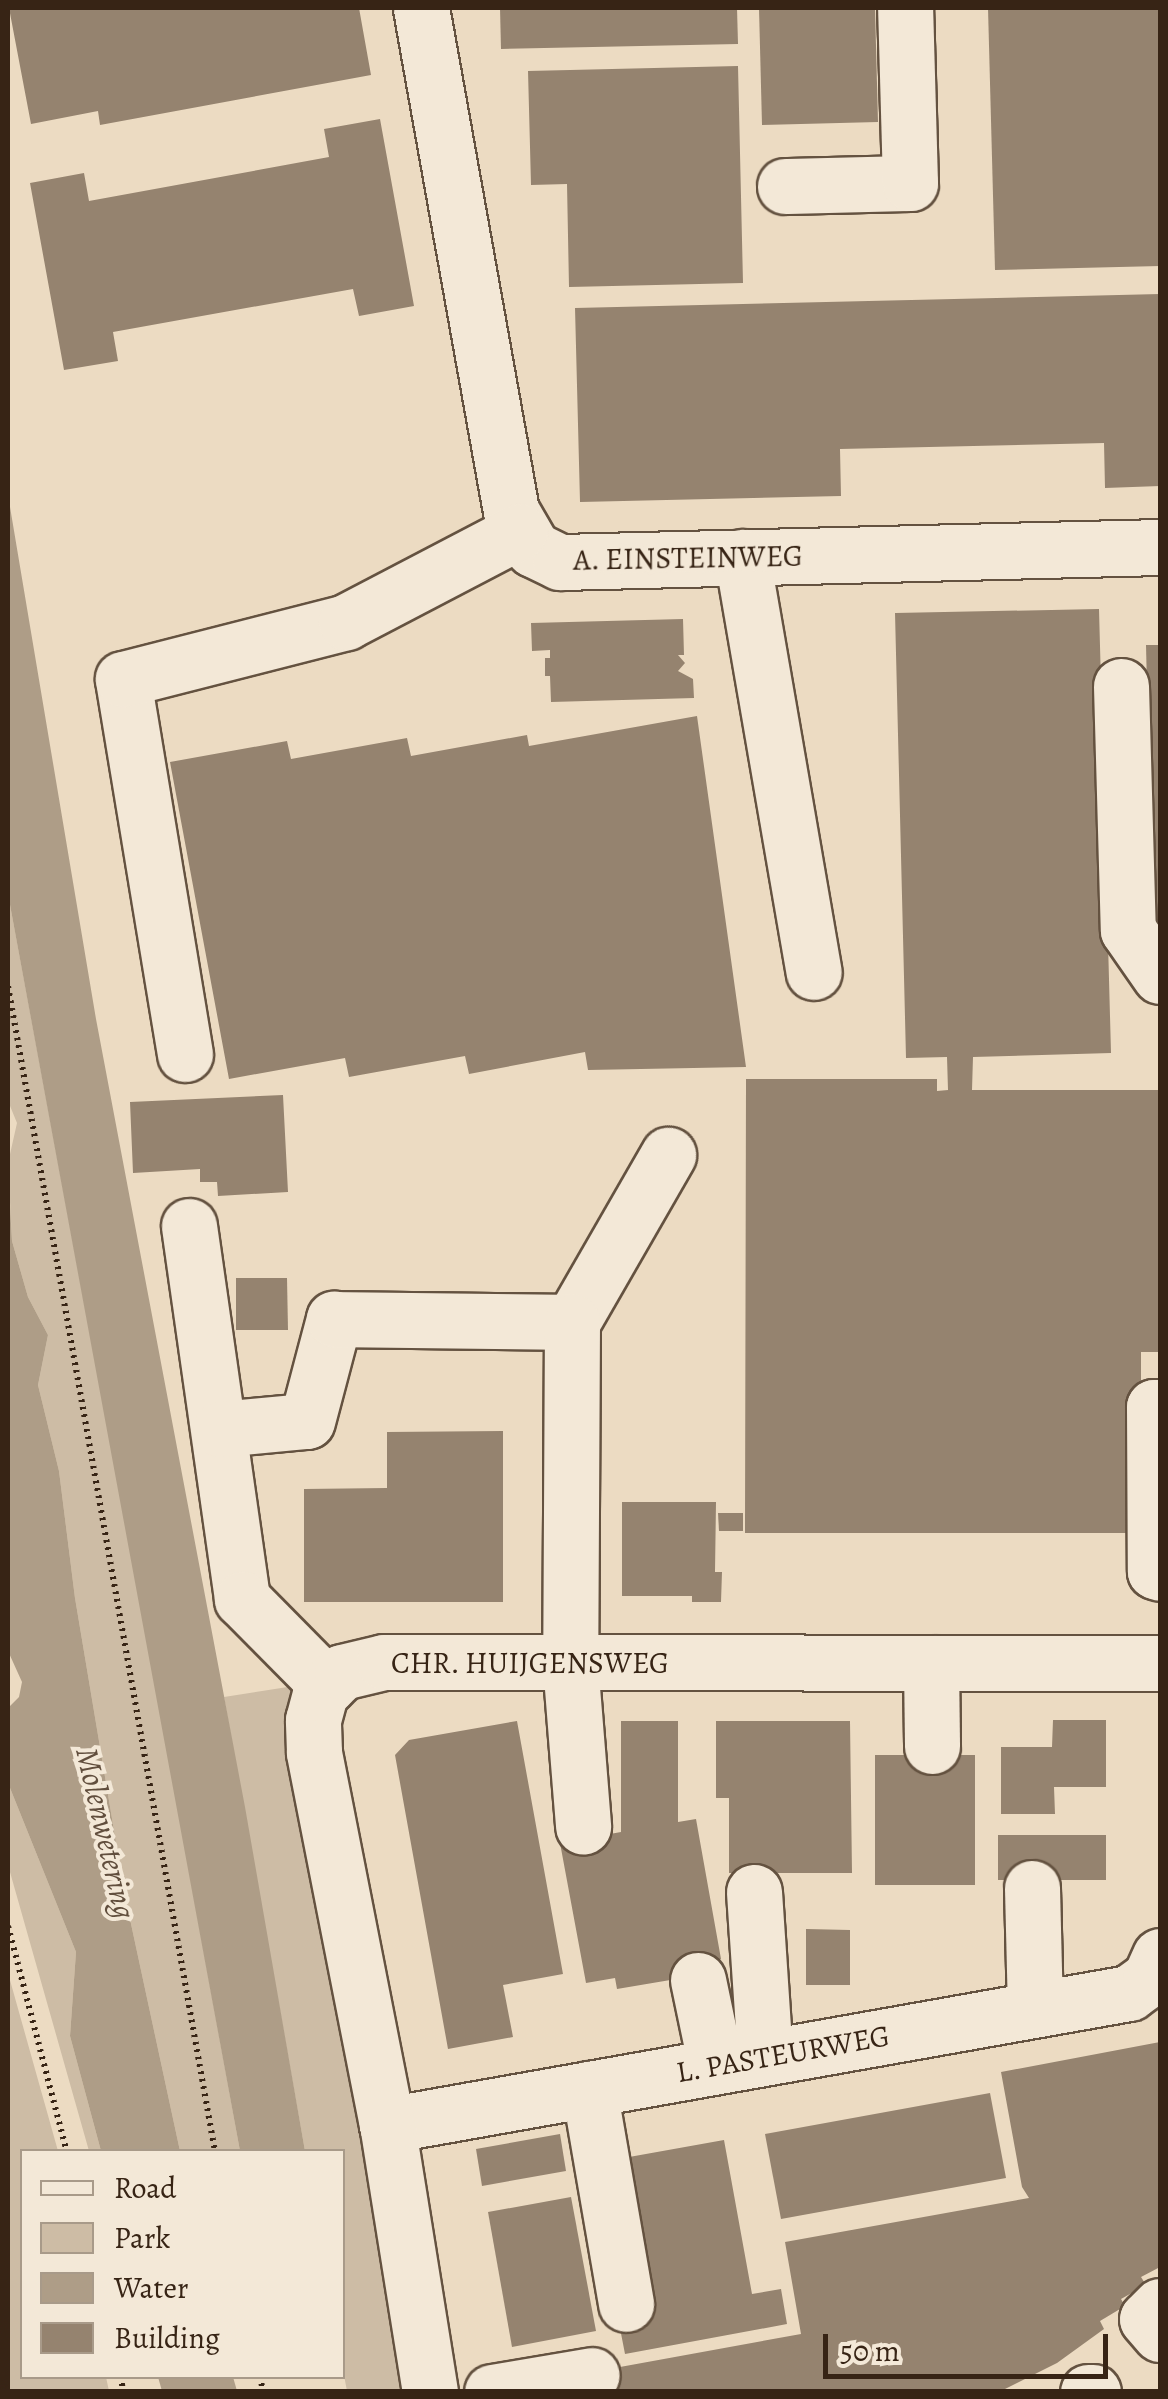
<!DOCTYPE html>
<style>
body{margin:0}
#map{position:relative;width:1168px;height:2399px;overflow:hidden;background:#ecdbc2;font-family:Alegreya,serif}
div>[style]{position:absolute}
.green>*{inset:0;background:#cdbca5}
.water>*{inset:0;background:#ae9d87}
.building>*{inset:0;background:#95836f}
.path>*{height:6px;margin-top:-3px;transform-origin:0;background:repeating-linear-gradient(90deg,#372415 0 2.5px,transparent 0 7.5px)}
.roads{filter:drop-shadow(2px 0 #645240) drop-shadow(-2px 0 #645240) drop-shadow(0 2px #645240) drop-shadow(0 -2px #645240)}
.minor>*{height:55px;margin:-27.5px;padding:0 27.5px;transform-origin:27.5px;border-radius:27.5px;background:#f3e8d7}
span{translate:-50% -50%;white-space:nowrap;text-align:center;line-height:1.15;-webkit-text-stroke:8px #f3e8d7;paint-order:stroke}
.street-label{font-size:30px;color:#372415}
.water-label{font-size:32px;color:#614e3d;font-style:italic}
.frame{position:absolute;inset:0;border:10px solid #372415;pointer-events:none}
.legend{position:absolute;left:20px;top:2149px;width:325px;height:230px;box-sizing:border-box;background:#f3e8d7;border:2px solid #a89a89;margin:0;padding:12px 18px;list-style:none;font-size:30px;color:#372415}
.legend li{display:flex;align-items:center;gap:20px;height:50px}
.legend b{width:50px;border:2px solid #a89a89}
.scale{position:absolute;left:823px;top:2334px;width:285px;height:45px;box-sizing:border-box;border:5px solid #372415;border-top:0;padding-left:12px;font-size:30px;line-height:35px;white-space:nowrap;color:#372415;-webkit-text-stroke:8px #f3e8d7;paint-order:stroke}
</style>
<div id="map">
<div class="green">
<i style="clip-path:polygon(8px 894px,154px 1678px,240px 2151px,180px 2151px,125px 1896px,75px 1598px,59px 1471px,38px 1385px,48px 1335px,28px 1297px,12px 1241px,8px 1163px,17px 1123px,8px 1101px)"></i>
<i style="clip-path:polygon(294px 1686px,416px 2391px,347px 2391px,342px 2365px,342px 2152px,305px 2151px,224px 1697px)"></i>
<i style="clip-path:polygon(8px 1783px,76px 1952px,70px 2036px,101px 2151px,89px 2151px,8px 1865px)"></i>
<i style="clip-path:polygon(8px 1973px,58px 2151px,22px 2152px,22px 2376px,106px 2377px,109px 2391px,8px 2391px)"></i>
</div>
<div class="water">
<i style="clip-path:polygon(8px 495px,96px 1019px,245px 1807px,305px 2151px,240px 2151px,8px 894px)"></i>
<i style="clip-path:polygon(8px 1170px,12px 1241px,28px 1297px,48px 1335px,38px 1385px,59px 1471px,75px 1598px,125px 1896px,180px 2151px,101px 2151px,70px 2036px,76px 1952px,8px 1783px,8px 1708px,19px 1697px,22px 1682px,8px 1651px)"></i>
<i style="clip-path:polygon(158px 2377px,233px 2377px,237px 2391px,162px 2391px)"></i>
</div>
<div class="building">
<i style="clip-path:polygon(9px 8px,359px 8px,371px 75px,100px 125px,98px 111px,31px 124px)"></i>
<i style="clip-path:polygon(500px 8px,737px 8px,738px 44px,501px 49px)"></i>
<i style="clip-path:polygon(759px 8px,875px 8px,878px 122px,762px 125px)"></i>
<i style="clip-path:polygon(988px 8px,1160px 10px,1160px 266px,995px 270px)"></i>
<i style="clip-path:polygon(738px 66px,743px 283px,569px 287px,567px 184px,531px 185px,528px 71px)"></i>
<i style="clip-path:polygon(380px 119px,414px 306px,359px 316px,353px 289px,174px 321px,113px 332px,118px 361px,64px 370px,30px 183px,84px 173px,89px 201px,329px 157px,324px 129px)"></i>
<i style="clip-path:polygon(1160px 294px,1160px 486px,1105px 488px,1104px 443px,840px 449px,841px 496px,580px 502px,575px 308px)"></i>
<i style="clip-path:polygon(1099px 609px,1111px 1053px,973px 1057px,972px 1090px,1160px 1090px,1160px 1352px,1141px 1352px,1141px 1533px,745px 1533px,746px 1079px,937px 1079px,937px 1091px,948px 1090px,947px 1057px,906px 1058px,895px 613px)"></i>
<i style="clip-path:polygon(683px 619px,684px 655px,678px 655px,685px 663px,678px 671px,693px 679px,694px 698px,551px 702px,550px 676px,545px 676px,545px 658px,550px 658px,550px 650px,532px 651px,531px 623px)"></i>
<i style="clip-path:polygon(1146px 645px,1160px 645px,1160px 942px,1153px 942px)"></i>
<i style="clip-path:polygon(697px 716px,746px 1067px,588px 1070px,585px 1052px,469px 1074px,465px 1056px,349px 1077px,345px 1058px,229px 1079px,170px 762px,287px 741px,291px 759px,407px 738px,411px 756px,527px 735px,529px 746px)"></i>
<i style="clip-path:polygon(283px 1095px,288px 1192px,218px 1196px,217px 1182px,200px 1182px,200px 1169px,133px 1173px,130px 1102px)"></i>
<i style="clip-path:polygon(236px 1278px,287px 1278px,288px 1330px,236px 1330px)"></i>
<i style="clip-path:polygon(503px 1431px,503px 1602px,304px 1602px,304px 1489px,387px 1488px,387px 1432px)"></i>
<i style="clip-path:polygon(622px 1502px,716px 1502px,715px 1572px,722px 1572px,721px 1602px,692px 1602px,692px 1596px,622px 1596px)"></i>
<i style="clip-path:polygon(718px 1513px,743px 1513px,743px 1531px,719px 1531px)"></i>
<i style="clip-path:polygon(1053px 1720px,1106px 1720px,1106px 1787px,1054px 1787px,1055px 1814px,1001px 1814px,1001px 1747px,1052px 1747px)"></i>
<i style="clip-path:polygon(517px 1721px,563px 1974px,503px 1985px,513px 2037px,448px 2049px,395px 1755px,409px 1740px)"></i>
<i style="clip-path:polygon(621px 1721px,678px 1721px,678px 1822px,696px 1819px,721px 1959px,692px 1964px,694px 1976px,617px 1989px,615px 1978px,586px 1983px,560px 1843px,621px 1832px)"></i>
<i style="clip-path:polygon(716px 1721px,850px 1721px,852px 1873px,729px 1873px,729px 1798px,716px 1798px)"></i>
<i style="clip-path:polygon(875px 1755px,975px 1755px,975px 1885px,875px 1885px)"></i>
<i style="clip-path:polygon(998px 1835px,1106px 1835px,1106px 1880px,998px 1880px)"></i>
<i style="clip-path:polygon(806px 1929px,850px 1930px,850px 1985px,806px 1985px)"></i>
<i style="clip-path:polygon(1160px 2042px,1160px 2267px,1141px 2277px,1146px 2285px,1121px 2299px,1125px 2306px,1100px 2321px,1104px 2329px,1057px 2363px,999px 2392px,613px 2392px,609px 2369px,801px 2334px,785px 2242px,1029px 2198px,1022px 2187px,1001px 2072px)"></i>
<i style="clip-path:polygon(990px 2093px,1006px 2178px,781px 2219px,765px 2134px)"></i>
<i style="clip-path:polygon(560px 2134px,566px 2171px,482px 2186px,476px 2149px)"></i>
<i style="clip-path:polygon(724px 2140px,752px 2294px,781px 2289px,787px 2324px,625px 2354px,618px 2318px,618px 2159px)"></i>
<i style="clip-path:polygon(571px 2197px,596px 2331px,512px 2347px,488px 2212px)"></i>
</div>
<div class="path">
<i style="left:8px;top:986px;width:1184px;rotate:79.93deg"></i>
<i style="left:8px;top:1926px;width:234px;rotate:75.4deg"></i>
<i style="left:121px;top:2376px;width:16px;rotate:83deg"></i>
<i style="left:260px;top:2376px;width:16px;rotate:79deg"></i>
</div>
<div class="roads">
<div class="minor">
<i style="left:421px;top:8px;width:511px;rotate:79.86deg"></i>
<i style="left:511px;top:511px;width:44px;rotate:59.9deg"></i>
<i style="left:533px;top:549px;width:30px;rotate:26deg"></i>
<i style="left:560px;top:562px;width:600px;rotate:-1.43deg"></i>
<i style="left:785px;top:186px;width:125px;rotate:-1.4deg"></i>
<i style="left:910px;top:183px;width:175px;rotate:-91.6deg"></i>
<i style="left:742px;top:557px;width:421px;rotate:80.2deg"></i>
<i style="left:1121px;top:686px;width:244px;rotate:88.4deg"></i>
<i style="left:1128px;top:930px;width:56px;rotate:55.2deg"></i>
<i style="left:185px;top:1054px;width:380px;rotate:-99.4deg"></i>
<i style="left:123px;top:679px;width:230px;rotate:-14.3deg"></i>
<i style="left:346px;top:622px;width:196px;rotate:-27.6deg"></i>
<i style="left:189px;top:1226px;width:377px;rotate:81.9deg"></i>
<i style="left:242px;top:1599px;width:122px;rotate:45.3deg"></i>
<i style="left:572px;top:1322px;width:193px;rotate:-60.1deg"></i>
<i style="left:1160px;top:1407px;width:6px;rotate:180deg"></i>
<i style="left:1154px;top:1407px;width:164px;rotate:89.7deg"></i>
<i style="left:1155px;top:1571px;width:5px;rotate:22deg"></i>
<i style="left:220px;top:1429px;width:87px;rotate:-5.3deg"></i>
<i style="left:307px;top:1421px;width:106px;rotate:-75.2deg"></i>
<i style="left:334px;top:1319px;width:238px;rotate:0.7deg"></i>
<i style="left:572px;top:1322px;width:341px;rotate:90.3deg"></i>
<i style="left:570px;top:1663px;width:164px;rotate:85.4deg"></i>
<i style="left:931px;top:1663px;width:83px;rotate:89.3deg"></i>
<i style="left:1032px;top:1888px;width:121px;rotate:88.6deg"></i>
<i style="left:754px;top:1892px;width:165px;rotate:86.2deg"></i>
<i style="left:698px;top:1980px;width:88px;rotate:78.2deg"></i>
<i style="left:589px;top:2089px;width:218px;rotate:80.2deg"></i>
<i style="left:387px;top:2125px;width:754px;rotate:-10.09deg"></i>
<i style="left:1129px;top:1993px;width:26px;rotate:-36deg"></i>
<i style="left:1150px;top:1978px;width:24px;rotate:-66deg"></i>
<i style="left:1160px;top:2306px;width:18px;rotate:135deg"></i>
<i style="left:1147px;top:2319px;width:20px;rotate:49deg"></i>
<i style="left:430px;top:2392px;width:270px;rotate:-99.1deg"></i>
<i style="left:387px;top:2125px;width:380px;rotate:-101.1deg"></i>
<i style="left:314px;top:1752px;width:32px;rotate:-92deg"></i>
<i style="left:313px;top:1720px;width:28px;rotate:-75deg"></i>
<i style="left:320px;top:1693px;width:30px;rotate:-44deg"></i>
<i style="left:342px;top:1672px;width:43px;rotate:-13.4deg"></i>
<i style="left:384px;top:1662px;width:776px;rotate:0.07deg"></i>
<i style="left:492px;top:2392px;width:101px;rotate:-9.6deg"></i>
<i style="left:1088px;top:2392px;width:5px"></i>
</div>
</div>
<div class="street-label">
<span style="left:688px;top:558px;rotate:-1deg">A. EINSTEINWEG</span>
<span style="left:530px;top:1663px">CHR. HUIJGENSWEG</span>
<span style="left:783px;top:2054px;rotate:-10deg">L. PASTEURWEG</span>
</div>
<div class="water-label">
<span style="left:106px;top:1833px;rotate:77deg">Molenwetering</span>
</div>
<div class="frame"></div>
<ul class="legend">
<li><b style="height:12px;background:#f3e8d7"></b>Road</li>
<li><b style="height:28px;background:#cdbca5"></b>Park</li>
<li><b style="height:28px;background:#ae9d87"></b>Water</li>
<li><b style="height:28px;background:#95836f"></b>Building</li>
</ul>
<div class="scale">50 m</div>
</div>
